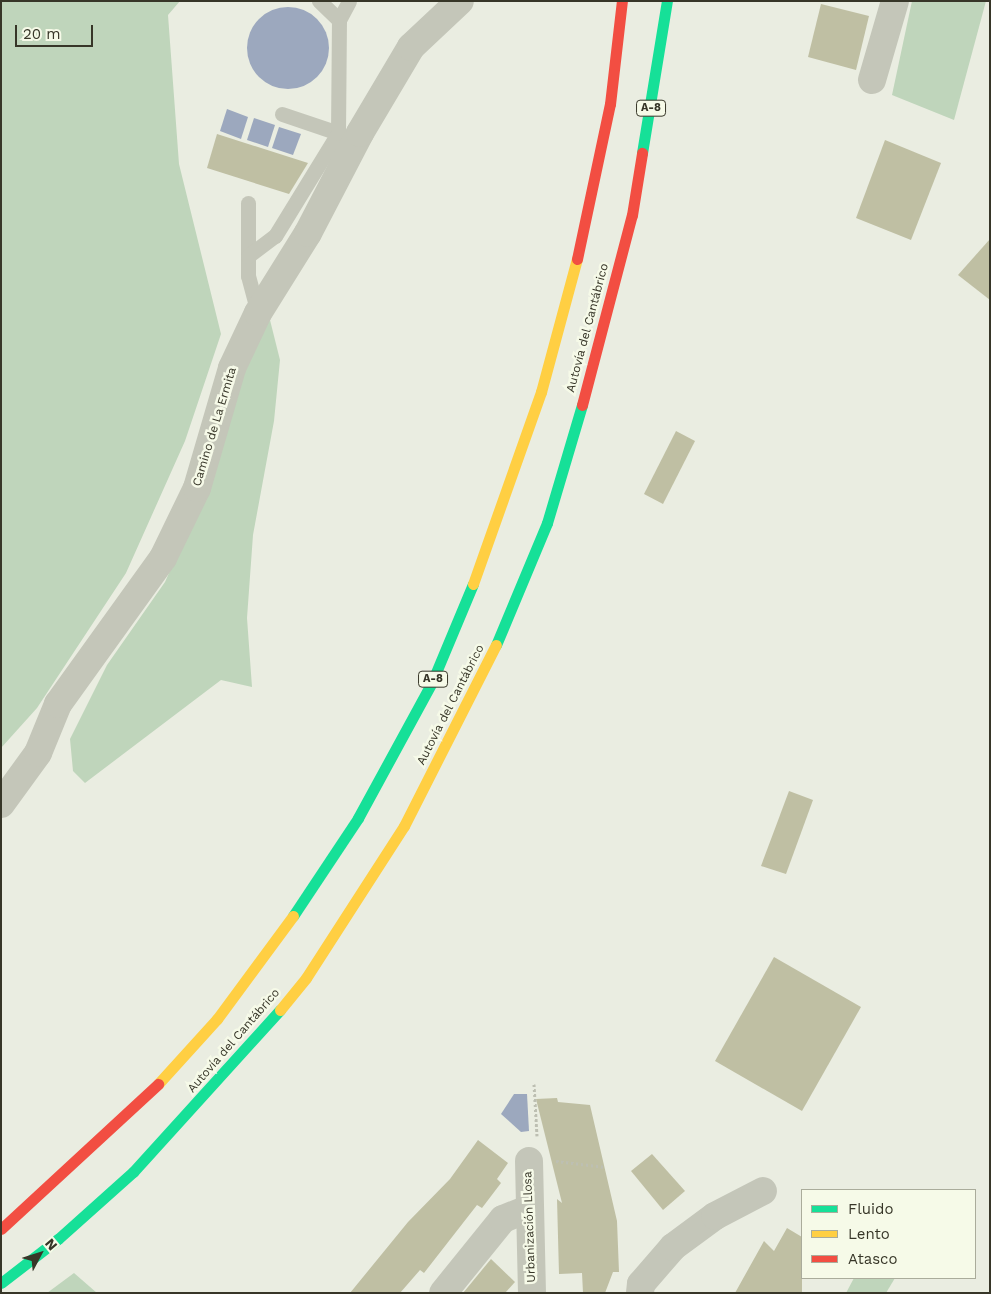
<!DOCTYPE html>
<meta charset="utf-8">
<style>
body{margin:0}
#map{position:relative;width:991px;height:1294px;overflow:hidden;background:#eaede1;font-family:"Work Sans",sans-serif}
div>[style]{position:absolute}
.green>*{inset:0;background:#bfd5bb}
.water>*{inset:0;background:#9ca8be}
.round{border-radius:50%}
.building>*{inset:0;background:#bfbfa3}
.path>*{height:3px;margin-top:-1.5px;transform-origin:0;background:repeating-linear-gradient(90deg,#bdbfb2 0 2.5px,transparent 0 5px)}
.lane>*{height:15px;margin:-7.5px;padding:0 7.5px;transform-origin:7.5px;border-radius:7.5px;background:#c4c6b9}
.street>*{height:28px;margin:-14px;padding:0 14px;transform-origin:14px;border-radius:14px;background:#c4c6b9}
.fast>*{height:11px;margin:-5.5px;padding:0 5.5px;transform-origin:5.5px;border-radius:5.5px;background:#16e098}
.slow>*{height:11px;margin:-5.5px;padding:0 5.5px;transform-origin:5.5px;border-radius:5.5px;background:#ffcf43}
.jam>*{height:11px;margin:-5.5px;padding:0 5.5px;transform-origin:5.5px;border-radius:5.5px;background:#f24e42}
span{translate:-50% -50%;white-space:nowrap;text-align:center;line-height:1.15;-webkit-text-stroke:5px #f6fae8;paint-order:stroke}
.shield-label span{padding:1px 4px;background:#f6fae8;border:1px solid;border-radius:4px;-webkit-text-stroke-width:0}
.shield-label{font-size:11px;color:#373628;font-weight:700}
.street-label{font-size:12px;color:#373628}
.frame{position:absolute;inset:0;border:2px solid #373628;pointer-events:none}
.legend{position:absolute;left:801px;top:1189px;width:175px;height:90px;box-sizing:border-box;background:#f6fae8;border:1px solid #aaac9b;margin:0;padding:6px 9px;list-style:none;font-size:15px;color:#373628}
.legend li{display:flex;align-items:center;gap:10px;height:25px}
.legend b{width:25px;border:1px solid #aaac9b}
.north{position:absolute;left:15px;top:1229px;width:50px;height:50px;-webkit-text-stroke:4px #f6fae8;paint-order:stroke;rotate:50deg;font-size:14px;font-weight:700;line-height:20px;text-align:center;color:#373628}
.north::after{content:'';display:block;margin:auto;width:18px;height:22px;background:#373628;clip-path:polygon(50% 0,100% 100%,50% 72%,0 100%)}
.scale{position:absolute;left:15px;top:25px;width:78px;height:22px;box-sizing:border-box;border:2px solid #373628;border-top:0;padding-left:6px;font-size:15px;line-height:18px;white-space:nowrap;color:#373628;-webkit-text-stroke:4px #f6fae8;paint-order:stroke}
</style>
<div id="map">
<div class="green">
<i style="clip-path:polygon(1px 1px,180px 1px,168px 15px,179px 164px,221px 334px,185px 441px,126px 573px,37px 708px,1px 748px)"></i>
<i style="clip-path:polygon(912px 1px,986px 1px,954px 120px,892px 95px)"></i>
<i style="clip-path:polygon(270px 320px,280px 360px,274px 421px,253px 535px,247px 618px,252px 687px,221px 680px,85px 783px,73px 771px,70px 739px,107px 665px,165px 582px,197px 510px,233px 395px,256px 341px)"></i>
<i style="clip-path:polygon(74px 1273px,97px 1293px,47px 1293px)"></i>
<i style="clip-path:polygon(854px 1278px,895px 1278px,886px 1293px,846px 1293px)"></i>
</div>
<div class="water">
<i class="round" style="left:247px;top:7px;width:82px;height:82px"></i>
<i style="clip-path:polygon(227px 109px,248px 117px,241px 139px,220px 131px)"></i>
<i style="clip-path:polygon(254px 118px,275px 125px,268px 147px,247px 140px)"></i>
<i style="clip-path:polygon(279px 127px,301px 134px,293px 155px,272px 148px)"></i>
<i style="clip-path:polygon(514px 1094px,527px 1094px,529px 1131px,521px 1132px,501px 1114px)"></i>
</div>
<div class="building">
<i style="clip-path:polygon(821px 4px,869px 16px,856px 70px,808px 57px)"></i>
<i style="clip-path:polygon(217px 134px,308px 163px,289px 194px,207px 168px)"></i>
<i style="clip-path:polygon(885px 140px,941px 163px,911px 240px,856px 218px)"></i>
<i style="clip-path:polygon(990px 239px,990px 300px,958px 275px)"></i>
<i style="clip-path:polygon(676px 431px,695px 441px,663px 504px,644px 494px)"></i>
<i style="clip-path:polygon(789px 791px,813px 800px,786px 874px,761px 866px)"></i>
<i style="clip-path:polygon(774px 957px,861px 1007px,802px 1111px,715px 1061px)"></i>
<i style="clip-path:polygon(557px 1098px,558px 1102px,590px 1105px,617px 1221px,619px 1272px,613px 1272px,605px 1293px,583px 1293px,582px 1273px,559px 1274px,557px 1199px,562px 1203px,536px 1099px)"></i>
<i style="clip-path:polygon(478px 1140px,508px 1163px,497px 1179px,501px 1183px,482px 1208px,477px 1205px,424px 1273px,420px 1270px,400px 1293px,350px 1293px,408px 1222px,450px 1179px)"></i>
<i style="clip-path:polygon(652px 1154px,685px 1191px,663px 1210px,631px 1171px)"></i>
<i style="clip-path:polygon(787px 1228px,802px 1237px,802px 1293px,735px 1293px,764px 1241px,774px 1251px)"></i>
<i style="clip-path:polygon(491px 1259px,515px 1282px,505px 1293px,463px 1293px)"></i>
</div>
<div class="path">
<i style="left:534px;top:1084px;width:52px;rotate:86.7deg"></i>
<i style="left:556px;top:1161px;width:50px;rotate:6.8deg"></i>
</div>
<div class="lane">
<i style="left:339px;top:20px;width:21px;rotate:-62deg"></i>
<i style="left:282px;top:114px;width:59px;rotate:18.7deg"></i>
<i style="left:248px;top:256px;width:53px;rotate:-90deg"></i>
<i style="left:258px;top:313px;width:38px;rotate:-105deg"></i>
<i style="left:248px;top:276px;width:20px;rotate:-90deg"></i>
<i style="left:248px;top:256px;width:34px;rotate:-37deg"></i>
<i style="left:275px;top:236px;width:121px;rotate:-58.5deg"></i>
<i style="left:338px;top:133px;width:113px;rotate:-89.5deg"></i>
<i style="left:339px;top:20px;width:28px;rotate:-136deg"></i>
</div>
<div class="street">
<i style="left:872px;top:80px;width:82px;rotate:-73.8deg"></i>
<i style="left:1px;top:804px;width:63px;rotate:-54deg"></i>
<i style="left:38px;top:753px;width:53px;rotate:-67.8deg"></i>
<i style="left:58px;top:704px;width:180px;rotate:-54.3deg"></i>
<i style="left:163px;top:558px;width:78px;rotate:-64.1deg"></i>
<i style="left:197px;top:488px;width:125px;rotate:-73.7deg"></i>
<i style="left:232px;top:368px;width:61px;rotate:-64.7deg"></i>
<i style="left:258px;top:313px;width:94px;rotate:-58deg"></i>
<i style="left:308px;top:233px;width:113px;rotate:-62.5deg"></i>
<i style="left:360px;top:133px;width:100px;rotate:-59.3deg"></i>
<i style="left:411px;top:47px;width:67px;rotate:-43.2deg"></i>
<i style="left:529px;top:1161px;width:132px;rotate:88.7deg"></i>
<i style="left:443px;top:1293px;width:95px;rotate:-51deg"></i>
<i style="left:503px;top:1219px;width:29px;rotate:-22deg"></i>
<i style="left:640px;top:1293px;width:9px;rotate:-84deg"></i>
<i style="left:641px;top:1284px;width:49px;rotate:-49.1deg"></i>
<i style="left:673px;top:1247px;width:52px;rotate:-36.4deg"></i>
<i style="left:715px;top:1216px;width:54px;rotate:-27.5deg"></i>
</div>
<div class="fast">
<i style="left:642px;top:153px;width:154px;rotate:-80.7deg"></i>
<i style="left:496px;top:645px;width:132px;rotate:-67.3deg"></i>
<i style="left:547px;top:523px;width:123px;rotate:-73.5deg"></i>
<i style="left:293px;top:916px;width:118px;rotate:-56.4deg"></i>
<i style="left:358px;top:818px;width:155px;rotate:-61.4deg"></i>
<i style="left:432px;top:682px;width:106px;rotate:-67.3deg"></i>
<i style="left:1px;top:1283px;width:72px;rotate:-37.7deg"></i>
<i style="left:58px;top:1239px;width:101px;rotate:-41.8deg"></i>
<i style="left:133px;top:1172px;width:219px;rotate:-47.8deg"></i>
</div>
<div class="slow">
<i style="left:473px;top:584px;width:204px;rotate:-70.5deg"></i>
<i style="left:541px;top:392px;width:138px;rotate:-74.9deg"></i>
<i style="left:280px;top:1010px;width:41px;rotate:-50.9deg"></i>
<i style="left:306px;top:978px;width:181px;rotate:-57.2deg"></i>
<i style="left:404px;top:826px;width:203px;rotate:-63.1deg"></i>
<i style="left:158px;top:1084px;width:88px;rotate:-47.8deg"></i>
<i style="left:217px;top:1019px;width:128px;rotate:-53.6deg"></i>
</div>
<div class="jam">
<i style="left:577px;top:259px;width:158px;rotate:-78deg"></i>
<i style="left:610px;top:104px;width:104px;rotate:-83.4deg"></i>
<i style="left:582px;top:405px;width:196px;rotate:-75.3deg"></i>
<i style="left:632px;top:215px;width:63px;rotate:-80.8deg"></i>
<i style="left:1px;top:1229px;width:214px;rotate:-42.7deg"></i>
</div>
<div class="shield-label">
<span style="left:651px;top:108px">A-8</span>
<span style="left:433px;top:679px">A-8</span>
</div>
<div class="street-label">
<span style="left:588px;top:328px;rotate:-75deg">Autovía del Cantábrico</span>
<span style="left:215px;top:427px;rotate:-73deg">Camino de La Ermita</span>
<span style="left:451px;top:705px;rotate:-63deg">Autovía del Cantábrico</span>
<span style="left:234px;top:1041px;rotate:-49deg">Autovía del Cantábrico</span>
<span style="left:530px;top:1227px;rotate:-92deg">Urbanización Llosa</span>
</div>
<div class="frame"></div>
<ul class="legend">
<li><b style="height:6px;background:#16e098"></b>Fluido</li>
<li><b style="height:6px;background:#ffcf43"></b>Lento</li>
<li><b style="height:6px;background:#f24e42"></b>Atasco</li>
</ul>
<div class="north">N</div>
<div class="scale">20 m</div>
</div>
